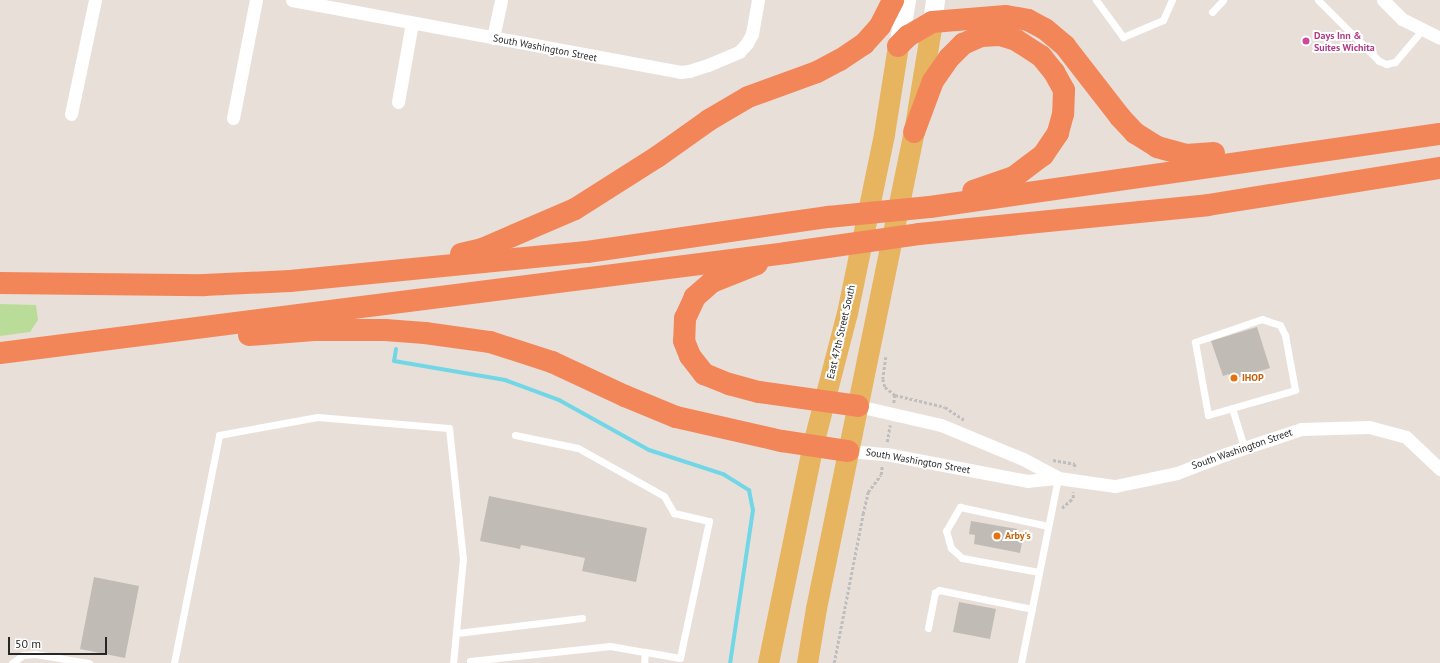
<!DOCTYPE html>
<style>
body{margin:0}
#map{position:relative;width:1440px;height:663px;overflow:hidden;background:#e9dfd9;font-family:"PT Sans",sans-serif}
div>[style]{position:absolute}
.green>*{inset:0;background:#b9dd98}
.stream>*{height:4px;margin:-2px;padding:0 2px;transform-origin:2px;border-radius:2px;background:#71d7e6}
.building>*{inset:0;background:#c1bbb5}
.path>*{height:2.5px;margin-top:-1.25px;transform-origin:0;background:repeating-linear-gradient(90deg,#bebebe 0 3px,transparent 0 5px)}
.service>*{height:7px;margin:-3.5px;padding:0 3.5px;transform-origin:3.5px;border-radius:3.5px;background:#fff}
.minor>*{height:13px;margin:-6.5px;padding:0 6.5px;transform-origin:6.5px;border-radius:6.5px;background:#fff}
.secondary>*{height:19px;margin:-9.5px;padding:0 9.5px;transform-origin:9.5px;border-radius:9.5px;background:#fff}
.primary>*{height:21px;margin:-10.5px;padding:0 10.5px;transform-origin:10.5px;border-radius:10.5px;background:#e7b460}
.motorway>*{height:22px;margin:-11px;padding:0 11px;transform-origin:11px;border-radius:11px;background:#f38659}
.dots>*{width:11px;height:11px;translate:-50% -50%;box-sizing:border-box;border:2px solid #fff;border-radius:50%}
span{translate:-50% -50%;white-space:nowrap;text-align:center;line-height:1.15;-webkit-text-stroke:4px #fff;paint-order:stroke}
.hotel-label{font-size:10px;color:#b23c85;font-weight:700}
.left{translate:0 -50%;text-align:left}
.street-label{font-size:10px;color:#272727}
.food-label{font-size:10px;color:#c56008;font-weight:700}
.scale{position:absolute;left:8px;top:637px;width:99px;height:18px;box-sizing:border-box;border:2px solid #272727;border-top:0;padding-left:5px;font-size:12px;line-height:14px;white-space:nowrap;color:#272727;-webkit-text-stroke:3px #fff;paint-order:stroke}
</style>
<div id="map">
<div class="green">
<i style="clip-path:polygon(0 304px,36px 305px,38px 320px,30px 332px,0 336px)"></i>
</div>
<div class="stream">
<i style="left:396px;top:349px;width:12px;rotate:99deg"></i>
<i style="left:394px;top:361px;width:113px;rotate:9.7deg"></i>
<i style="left:505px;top:380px;width:58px;rotate:20.3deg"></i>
<i style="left:559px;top:400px;width:103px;rotate:29.1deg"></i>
<i style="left:649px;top:450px;width:78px;rotate:18deg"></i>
<i style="left:723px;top:474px;width:31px;rotate:32deg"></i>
<i style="left:749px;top:490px;width:20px;rotate:79deg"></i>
<i style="left:753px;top:510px;width:155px;rotate:98.5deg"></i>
</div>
<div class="building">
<i style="clip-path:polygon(1257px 327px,1270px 368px,1231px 380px,1229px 374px,1223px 376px,1211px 341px)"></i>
<i style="clip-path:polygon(489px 496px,647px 528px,636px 582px,582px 571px,585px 558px,521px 545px,520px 549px,480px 541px)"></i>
<i style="clip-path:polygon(971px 521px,1017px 529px,1016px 536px,1023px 537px,1020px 553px,974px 544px,975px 535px,969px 534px)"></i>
<i style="clip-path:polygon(94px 577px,139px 586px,125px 658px,80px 649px)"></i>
<i style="clip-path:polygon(959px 602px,996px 609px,990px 639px,953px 632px)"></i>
</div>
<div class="path">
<i style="left:886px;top:357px;width:22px;rotate:98deg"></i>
<i style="left:883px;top:379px;width:8px;rotate:76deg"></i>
<i style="left:885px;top:387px;width:13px;rotate:39deg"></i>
<i style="left:895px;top:395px;width:8px;rotate:97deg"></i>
<i style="left:895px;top:395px;width:51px;rotate:13.5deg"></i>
<i style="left:945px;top:407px;width:23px;rotate:34deg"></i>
<i style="left:887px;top:442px;width:17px;rotate:-80deg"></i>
<i style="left:1053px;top:460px;width:22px;rotate:10deg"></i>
<i style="left:1075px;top:464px;width:5px;rotate:90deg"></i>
<i style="left:1062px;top:508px;width:15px;rotate:-42deg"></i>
<i style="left:1073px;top:498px;width:6px;rotate:-90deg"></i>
<i style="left:834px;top:663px;width:152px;rotate:-79deg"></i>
<i style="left:863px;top:514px;width:23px;rotate:-77deg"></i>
<i style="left:868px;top:492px;width:21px;rotate:-53deg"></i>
<i style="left:881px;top:475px;width:10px;rotate:-84deg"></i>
</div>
<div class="service">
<i style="left:1096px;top:0;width:46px;rotate:53.9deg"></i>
<i style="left:1123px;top:37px;width:43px;rotate:-23deg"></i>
<i style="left:1163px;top:20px;width:22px;rotate:-66deg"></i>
<i style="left:1318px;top:0;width:86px;rotate:45deg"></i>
<i style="left:1379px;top:61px;width:8px;rotate:23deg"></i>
<i style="left:1386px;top:64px;width:9px;rotate:-13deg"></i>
<i style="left:1395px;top:62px;width:43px;rotate:-49.7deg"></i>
<i style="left:1212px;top:12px;width:16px;rotate:-47deg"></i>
<i style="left:1232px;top:408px;width:66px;rotate:-15.9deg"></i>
<i style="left:1295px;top:390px;width:56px;rotate:-100.3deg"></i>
<i style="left:1285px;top:335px;width:11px;rotate:-117deg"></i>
<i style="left:1280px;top:325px;width:19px;rotate:-162deg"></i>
<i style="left:1262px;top:319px;width:71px;rotate:161.1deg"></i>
<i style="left:1195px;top:342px;width:74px;rotate:79.9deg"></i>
<i style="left:1208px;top:415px;width:25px;rotate:-16deg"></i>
<i style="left:1232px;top:408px;width:41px;rotate:72.9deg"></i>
<i style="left:515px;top:435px;width:64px;rotate:11.7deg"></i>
<i style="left:578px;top:448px;width:98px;rotate:29.2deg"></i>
<i style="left:664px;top:496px;width:20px;rotate:60deg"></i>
<i style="left:674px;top:513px;width:36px;rotate:13deg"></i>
<i style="left:709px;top:521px;width:140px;rotate:102deg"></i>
<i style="left:680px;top:658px;width:36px;rotate:-170deg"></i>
<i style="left:645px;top:652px;width:11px;rotate:95deg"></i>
<i style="left:1039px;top:572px;width:78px;rotate:-169.7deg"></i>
<i style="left:962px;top:558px;width:15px;rotate:-138deg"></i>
<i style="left:951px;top:548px;width:18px;rotate:-106deg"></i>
<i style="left:946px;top:531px;width:28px;rotate:-60deg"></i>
<i style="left:960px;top:507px;width:90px;rotate:12.2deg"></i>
<i style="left:928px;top:628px;width:36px;rotate:-79deg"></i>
<i style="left:935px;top:593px;width:5px;rotate:-37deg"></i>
<i style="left:939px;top:590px;width:95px;rotate:11.5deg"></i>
<i style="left:457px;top:633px;width:126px;rotate:-6.8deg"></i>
<i style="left:12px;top:663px;width:14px;rotate:-36deg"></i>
<i style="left:23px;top:655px;width:12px;rotate:-5deg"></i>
<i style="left:35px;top:654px;width:55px;rotate:9.5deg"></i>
<i style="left:174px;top:663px;width:232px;rotate:-78.8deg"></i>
<i style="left:219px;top:435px;width:100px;rotate:-10.4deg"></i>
<i style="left:317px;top:417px;width:132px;rotate:4.8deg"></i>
<i style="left:449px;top:428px;width:131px;rotate:83.9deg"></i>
<i style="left:463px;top:558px;width:105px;rotate:95.4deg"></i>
<i style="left:470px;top:663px;width:2px;rotate:-90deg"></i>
<i style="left:470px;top:661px;width:141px;rotate:-6.1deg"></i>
<i style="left:610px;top:646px;width:36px;rotate:10deg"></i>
<i style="left:1021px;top:663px;width:189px;rotate:-78.7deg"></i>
</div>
<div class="minor">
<i style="left:292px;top:0;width:395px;rotate:10.5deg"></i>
<i style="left:680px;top:72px;width:9px;rotate:-6deg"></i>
<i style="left:689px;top:71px;width:20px;rotate:-18deg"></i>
<i style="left:708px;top:65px;width:34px;rotate:-23deg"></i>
<i style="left:739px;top:52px;width:12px;rotate:-48deg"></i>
<i style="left:747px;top:43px;width:10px;rotate:-61deg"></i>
<i style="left:752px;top:34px;width:35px;rotate:-80deg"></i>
<i style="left:1383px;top:0;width:27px;rotate:45deg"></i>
<i style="left:1402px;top:19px;width:42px;rotate:26.6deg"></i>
<i style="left:493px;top:38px;width:39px;rotate:-78deg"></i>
<i style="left:398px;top:102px;width:80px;rotate:-80deg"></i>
<i style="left:71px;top:114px;width:116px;rotate:-78.1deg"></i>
<i style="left:233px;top:118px;width:120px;rotate:-79deg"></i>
<i style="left:858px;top:406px;width:85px;rotate:12.9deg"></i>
<i style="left:941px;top:425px;width:89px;rotate:22.5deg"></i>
<i style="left:1023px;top:459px;width:40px;rotate:28deg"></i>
<i style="left:848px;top:451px;width:38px;rotate:5deg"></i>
<i style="left:886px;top:454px;width:144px;rotate:10.8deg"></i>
<i style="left:1027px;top:481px;width:31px;rotate:-6deg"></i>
<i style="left:1058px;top:478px;width:58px;rotate:8deg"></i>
<i style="left:1115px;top:486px;width:63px;rotate:-11.8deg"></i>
<i style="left:1177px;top:473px;width:53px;rotate:-21.2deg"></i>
<i style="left:1226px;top:454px;width:79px;rotate:-18.4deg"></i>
<i style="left:1301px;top:429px;width:68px;rotate:-1.7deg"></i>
<i style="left:1369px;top:427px;width:38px;rotate:15deg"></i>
<i style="left:1406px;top:437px;width:47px;rotate:43.3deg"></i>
</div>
<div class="secondary">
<i style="left:932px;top:22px;width:22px;rotate:-82deg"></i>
<i style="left:898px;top:46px;width:47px;rotate:-80.1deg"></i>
</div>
<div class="primary">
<i style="left:768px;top:663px;width:224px;rotate:-78.4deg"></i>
<i style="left:813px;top:444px;width:135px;rotate:-75.5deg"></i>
<i style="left:847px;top:313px;width:183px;rotate:-78.3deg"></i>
<i style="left:884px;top:134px;width:89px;rotate:-81deg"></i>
<i style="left:807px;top:663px;width:56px;rotate:-80.7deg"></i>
<i style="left:816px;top:608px;width:486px;rotate:-78.4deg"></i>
<i style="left:914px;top:132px;width:111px;rotate:-80.7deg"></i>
</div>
<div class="motorway">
<i style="left:898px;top:46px;width:14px;rotate:-45deg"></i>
<i style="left:908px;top:36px;width:28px;rotate:-30deg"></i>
<i style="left:932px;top:22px;width:74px;rotate:-4.6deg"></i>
<i style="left:1006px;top:16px;width:22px;rotate:10deg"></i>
<i style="left:1028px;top:20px;width:19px;rotate:28deg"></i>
<i style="left:1045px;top:29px;width:26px;rotate:40deg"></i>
<i style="left:1065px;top:46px;width:90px;rotate:52.2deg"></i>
<i style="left:1120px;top:117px;width:22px;rotate:47deg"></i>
<i style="left:1135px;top:133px;width:26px;rotate:32deg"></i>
<i style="left:1157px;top:147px;width:30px;rotate:15deg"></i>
<i style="left:1186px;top:155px;width:28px;rotate:-4deg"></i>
<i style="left:914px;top:132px;width:54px;rotate:-69.6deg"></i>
<i style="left:933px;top:81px;width:28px;rotate:-55deg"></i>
<i style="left:949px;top:58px;width:20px;rotate:-45deg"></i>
<i style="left:963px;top:44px;width:20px;rotate:-24deg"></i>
<i style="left:981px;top:36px;width:19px;rotate:-3deg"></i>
<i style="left:1000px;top:35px;width:17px;rotate:17deg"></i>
<i style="left:1016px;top:40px;width:30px;rotate:33deg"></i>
<i style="left:1041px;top:56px;width:21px;rotate:51deg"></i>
<i style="left:1054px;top:72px;width:21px;rotate:61deg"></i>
<i style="left:1064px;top:90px;width:24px;rotate:92deg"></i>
<i style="left:1063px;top:114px;width:20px;rotate:105deg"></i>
<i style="left:1058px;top:133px;width:27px;rotate:124deg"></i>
<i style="left:1043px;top:155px;width:36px;rotate:143deg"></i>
<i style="left:1014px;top:177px;width:43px;rotate:161.1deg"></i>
<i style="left:461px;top:254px;width:22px;rotate:-13deg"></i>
<i style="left:482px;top:249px;width:101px;rotate:-23.3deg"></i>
<i style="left:575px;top:209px;width:97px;rotate:-32.4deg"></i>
<i style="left:657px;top:157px;width:64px;rotate:-35.4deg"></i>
<i style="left:709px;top:120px;width:45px;rotate:-30.5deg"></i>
<i style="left:748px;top:97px;width:73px;rotate:-19.9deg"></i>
<i style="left:817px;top:72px;width:26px;rotate:-28deg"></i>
<i style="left:840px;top:60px;width:29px;rotate:-34deg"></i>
<i style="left:864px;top:44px;width:24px;rotate:-48deg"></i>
<i style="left:880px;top:26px;width:29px;rotate:-63deg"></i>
<i style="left:757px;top:264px;width:48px;rotate:158.2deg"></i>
<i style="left:712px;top:282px;width:23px;rotate:139deg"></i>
<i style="left:695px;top:297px;width:23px;rotate:115deg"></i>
<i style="left:685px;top:318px;width:23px;rotate:92deg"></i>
<i style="left:684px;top:341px;width:16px;rotate:68deg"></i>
<i style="left:690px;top:356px;width:23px;rotate:52deg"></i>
<i style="left:704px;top:374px;width:27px;rotate:22deg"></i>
<i style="left:729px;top:384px;width:31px;rotate:15deg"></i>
<i style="left:759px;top:392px;width:100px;rotate:8deg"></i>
<i style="left:0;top:283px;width:204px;rotate:0.6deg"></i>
<i style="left:204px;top:285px;width:86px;rotate:-2.7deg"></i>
<i style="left:290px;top:281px;width:298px;rotate:-5.6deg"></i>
<i style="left:587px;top:252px;width:244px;rotate:-8.3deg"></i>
<i style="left:828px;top:217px;width:102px;rotate:-5.6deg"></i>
<i style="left:930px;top:207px;width:515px;rotate:-8.15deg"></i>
<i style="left:249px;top:335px;width:65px;rotate:-4.4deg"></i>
<i style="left:314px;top:330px;width:71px"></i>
<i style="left:385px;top:330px;width:40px;rotate:4.3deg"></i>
<i style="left:425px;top:333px;width:66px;rotate:7.9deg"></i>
<i style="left:490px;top:342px;width:65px;rotate:17.9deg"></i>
<i style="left:552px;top:362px;width:81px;rotate:25deg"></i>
<i style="left:625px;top:396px;width:55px;rotate:22.4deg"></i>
<i style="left:676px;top:417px;width:109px;rotate:12.8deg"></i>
<i style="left:782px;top:441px;width:67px;rotate:8.6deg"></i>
<i style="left:0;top:353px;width:792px;rotate:-7.25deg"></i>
<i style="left:786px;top:253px;width:134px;rotate:-8.1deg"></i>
<i style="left:919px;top:234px;width:290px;rotate:-5.7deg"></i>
<i style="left:1208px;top:205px;width:235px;rotate:-9.1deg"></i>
</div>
<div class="dots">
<i style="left:1306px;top:41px;background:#d1479c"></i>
<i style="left:1234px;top:378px;background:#e8710a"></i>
<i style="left:997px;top:536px;background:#e8710a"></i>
</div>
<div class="hotel-label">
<span class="left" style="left:1314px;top:41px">Days Inn &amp;<br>Suites Wichita</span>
</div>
<div class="street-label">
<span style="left:545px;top:48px;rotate:11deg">South Washington Street</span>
<span style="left:841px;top:332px;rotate:-77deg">East 47th Street South</span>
<span style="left:1242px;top:449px;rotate:-19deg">South Washington Street</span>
<span style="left:918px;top:461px;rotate:10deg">South Washington Street</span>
</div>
<div class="food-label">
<span class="left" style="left:1242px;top:378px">IHOP</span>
<span class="left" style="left:1005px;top:536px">Arby's</span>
</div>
<div class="scale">50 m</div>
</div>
